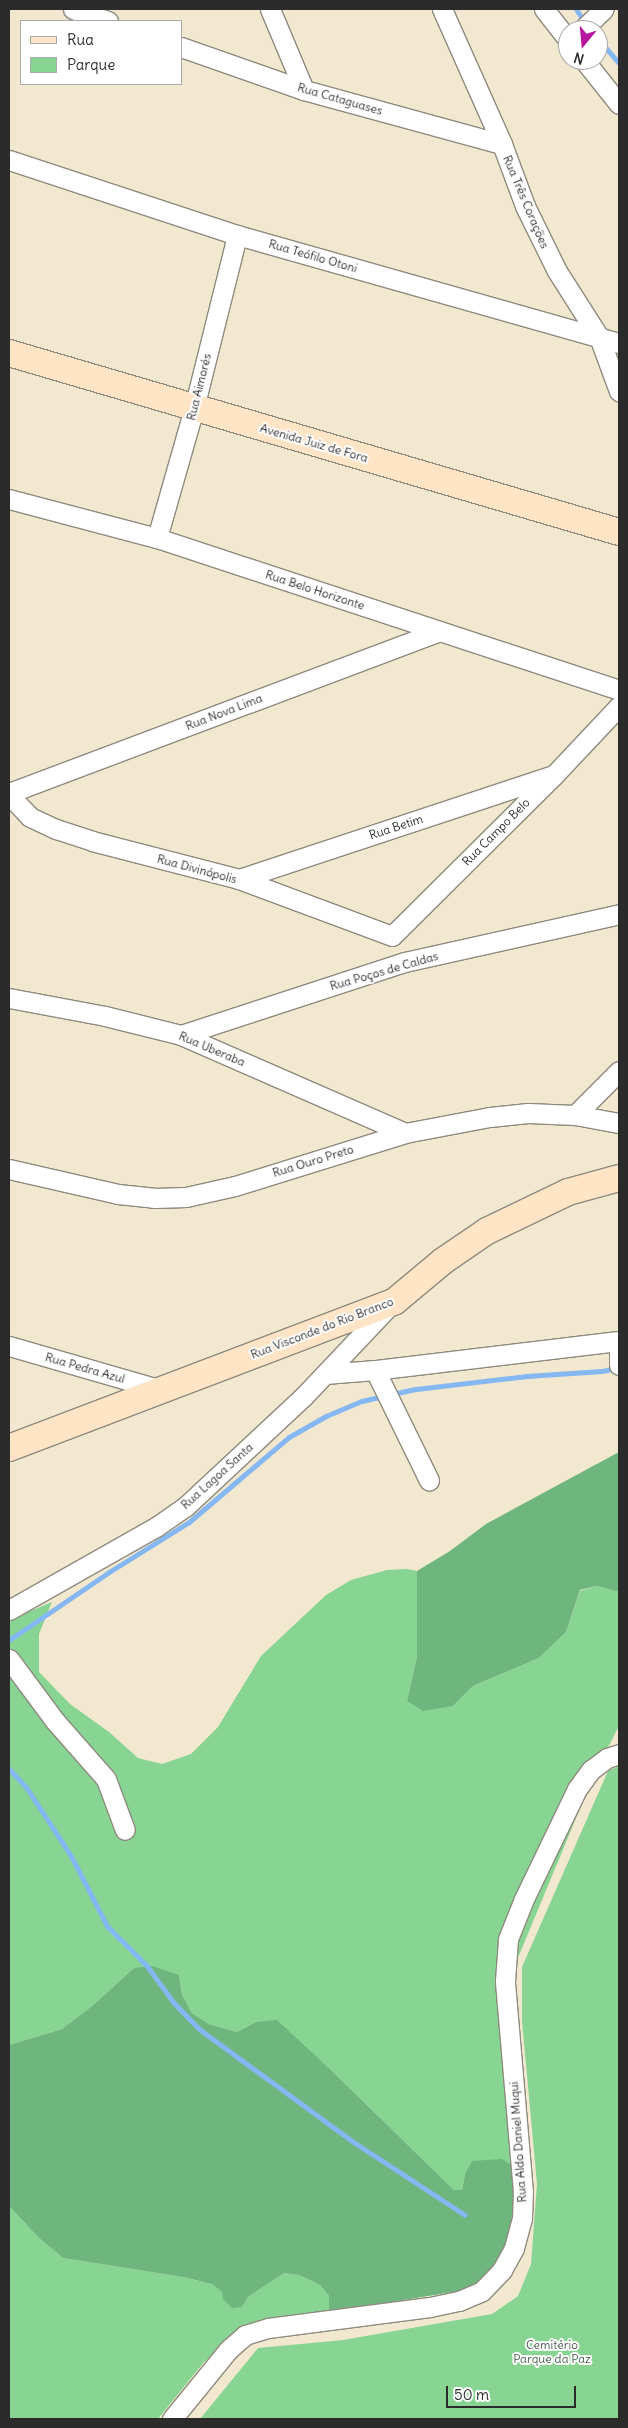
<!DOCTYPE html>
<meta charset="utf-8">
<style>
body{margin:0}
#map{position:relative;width:628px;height:2428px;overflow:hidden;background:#f2e8d0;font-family:Delius,sans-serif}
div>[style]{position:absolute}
.green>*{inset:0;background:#88d593}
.forest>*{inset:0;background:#6eb67d}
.stream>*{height:5px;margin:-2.5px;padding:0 2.5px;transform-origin:2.5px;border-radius:2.5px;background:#85b7f2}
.roads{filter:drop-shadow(1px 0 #8e8a7e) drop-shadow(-1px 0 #8e8a7e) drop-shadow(0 1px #8e8a7e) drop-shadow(0 -1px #8e8a7e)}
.street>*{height:19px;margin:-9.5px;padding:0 9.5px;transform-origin:9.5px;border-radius:9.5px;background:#fff}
.secondary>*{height:26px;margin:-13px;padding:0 13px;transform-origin:13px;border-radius:13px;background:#ffe4c6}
span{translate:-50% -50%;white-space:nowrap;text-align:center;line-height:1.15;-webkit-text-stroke:4px #fff;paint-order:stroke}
.street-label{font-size:12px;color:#2b2b2b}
.park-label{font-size:12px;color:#475e4a}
.frame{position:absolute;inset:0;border:10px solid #2b2b2b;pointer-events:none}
.legend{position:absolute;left:20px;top:20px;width:162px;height:65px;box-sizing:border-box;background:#fff;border:1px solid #aaa;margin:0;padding:6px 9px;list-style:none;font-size:15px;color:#2b2b2b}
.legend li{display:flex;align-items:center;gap:10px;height:25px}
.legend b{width:25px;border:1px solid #aaa}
.north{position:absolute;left:558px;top:20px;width:50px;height:50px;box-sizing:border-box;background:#fff;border:1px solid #aaa;border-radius:50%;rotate:197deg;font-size:14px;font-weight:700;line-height:20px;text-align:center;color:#2b2b2b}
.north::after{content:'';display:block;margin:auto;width:18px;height:22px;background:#b5179e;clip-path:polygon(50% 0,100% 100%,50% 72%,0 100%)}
.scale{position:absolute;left:446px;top:2386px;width:130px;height:22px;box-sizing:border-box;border:2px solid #2b2b2b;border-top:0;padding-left:6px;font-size:15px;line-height:18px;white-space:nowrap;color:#2b2b2b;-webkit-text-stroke:4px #fff;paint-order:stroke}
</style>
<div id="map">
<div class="green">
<i style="clip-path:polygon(407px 1569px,417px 1571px,417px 1656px,407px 1701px,453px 1706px,473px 1686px,539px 1658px,566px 1632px,580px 1591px,597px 1586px,619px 1592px,619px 1726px,594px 1775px,515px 1965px,509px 2042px,514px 2167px,465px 2174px,462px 2190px,454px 2190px,333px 2072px,311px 2053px,256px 2022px,237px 2032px,209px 2024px,192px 2013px,182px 1995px,179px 1975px,134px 1968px,92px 2006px,62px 2029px,9px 2045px,9px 1620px,52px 1602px,39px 1634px,39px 1672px,70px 1704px,109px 1732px,138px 1758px,162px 1764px,191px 1754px,218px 1727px,261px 1656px,326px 1595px,351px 1580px,387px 1570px)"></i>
<i style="clip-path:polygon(619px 1766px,619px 2419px,200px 2419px,258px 2348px,343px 2340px,492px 2314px,518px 2296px,531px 2264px,537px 2184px,522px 2021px,522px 1967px,608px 1771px)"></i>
<i style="clip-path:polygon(9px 2206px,39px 2238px,63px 2258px,183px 2277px,212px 2284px,242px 2307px,248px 2297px,284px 2273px,299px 2275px,320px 2285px,329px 2296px,329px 2312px,240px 2333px,204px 2362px,158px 2419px,9px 2419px)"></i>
</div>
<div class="forest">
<i style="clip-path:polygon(619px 1452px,619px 1592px,597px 1586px,580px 1590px,566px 1632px,539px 1658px,473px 1686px,453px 1706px,423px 1711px,407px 1701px,417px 1656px,417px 1571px,450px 1551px,486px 1524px)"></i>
<i style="clip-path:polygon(152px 1966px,179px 1975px,182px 1995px,192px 2013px,209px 2024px,237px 2032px,256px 2022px,277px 2020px,333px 2072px,454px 2190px,462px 2190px,465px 2174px,472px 2161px,502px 2159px,514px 2167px,514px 2203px,507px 2249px,484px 2287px,329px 2312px,329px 2296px,320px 2285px,299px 2275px,284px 2273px,248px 2297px,242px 2307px,232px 2308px,223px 2299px,222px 2292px,212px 2284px,183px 2277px,63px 2258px,39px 2238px,9px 2206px,9px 2045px,62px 2029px,92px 2006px,134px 1968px)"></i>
</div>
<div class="stream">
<i style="left:576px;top:9px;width:17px;rotate:57deg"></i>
<i style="left:598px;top:39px;width:32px;rotate:49deg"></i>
<i style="left:392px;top:1394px;width:25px;rotate:-12deg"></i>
<i style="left:416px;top:1389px;width:112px;rotate:-6.7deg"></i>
<i style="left:527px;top:1376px;width:75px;rotate:-3.8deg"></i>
<i style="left:602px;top:1371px;width:14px;rotate:-12deg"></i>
<i style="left:9px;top:1640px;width:121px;rotate:-34.2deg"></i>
<i style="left:109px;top:1572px;width:94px;rotate:-32deg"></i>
<i style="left:189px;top:1522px;width:131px;rotate:-40.4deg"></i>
<i style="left:289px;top:1437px;width:43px;rotate:-29.6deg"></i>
<i style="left:326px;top:1416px;width:39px;rotate:-23deg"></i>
<i style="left:362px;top:1401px;width:22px;rotate:-13deg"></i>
<i style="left:9px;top:1769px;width:25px;rotate:47deg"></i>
<i style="left:26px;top:1787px;width:82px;rotate:56.9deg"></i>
<i style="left:71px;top:1856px;width:79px;rotate:62.8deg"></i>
<i style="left:107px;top:1926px;width:57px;rotate:45deg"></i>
<i style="left:147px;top:1966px;width:46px;rotate:53.9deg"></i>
<i style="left:174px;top:2003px;width:36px;rotate:46deg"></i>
<i style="left:199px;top:2029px;width:193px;rotate:36.2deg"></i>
<i style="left:355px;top:2143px;width:131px;rotate:33.2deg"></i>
</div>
<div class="roads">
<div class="street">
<i style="left:73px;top:9px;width:37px;rotate:19deg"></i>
<i style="left:270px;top:9px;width:88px;rotate:67.2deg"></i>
<i style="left:442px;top:9px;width:148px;rotate:66deg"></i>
<i style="left:502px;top:144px;width:66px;rotate:69.6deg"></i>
<i style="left:525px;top:206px;width:72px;rotate:63.8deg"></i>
<i style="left:557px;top:271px;width:78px;rotate:57.5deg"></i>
<i style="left:599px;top:337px;width:58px;rotate:69.7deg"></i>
<i style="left:544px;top:9px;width:39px;rotate:52deg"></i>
<i style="left:582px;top:30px;width:30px;rotate:-44deg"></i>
<i style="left:181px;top:47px;width:130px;rotate:19.3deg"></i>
<i style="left:304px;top:90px;width:205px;rotate:15.3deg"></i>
<i style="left:584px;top:60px;width:56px;rotate:51.5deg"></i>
<i style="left:9px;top:160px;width:240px;rotate:18.2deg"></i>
<i style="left:237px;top:235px;width:397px;rotate:15.8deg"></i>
<i style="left:9px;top:499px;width:153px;rotate:14.8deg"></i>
<i style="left:157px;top:538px;width:486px;rotate:18.2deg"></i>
<i style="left:157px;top:538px;width:135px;rotate:-74.1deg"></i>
<i style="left:194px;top:408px;width:178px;rotate:-76deg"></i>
<i style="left:9px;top:793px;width:460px;rotate:-20.6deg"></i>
<i style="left:9px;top:795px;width:30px;rotate:46deg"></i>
<i style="left:30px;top:817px;width:29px;rotate:25deg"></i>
<i style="left:56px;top:829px;width:38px;rotate:18deg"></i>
<i style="left:92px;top:841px;width:152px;rotate:14.5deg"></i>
<i style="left:239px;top:879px;width:163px;rotate:20.4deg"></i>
<i style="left:239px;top:879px;width:332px;rotate:-18.3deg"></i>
<i style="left:392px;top:936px;width:228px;rotate:-44.8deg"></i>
<i style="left:554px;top:775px;width:95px;rotate:-46.7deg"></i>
<i style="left:9px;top:998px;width:98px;rotate:10.6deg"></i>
<i style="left:105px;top:1016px;width:78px;rotate:14deg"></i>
<i style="left:181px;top:1035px;width:244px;rotate:23.6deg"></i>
<i style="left:181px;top:1035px;width:236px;rotate:-18.1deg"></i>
<i style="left:405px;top:962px;width:219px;rotate:-12.6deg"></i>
<i style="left:575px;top:1115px;width:62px;rotate:-45deg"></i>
<i style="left:9px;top:1169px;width:112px;rotate:12.9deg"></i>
<i style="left:118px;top:1194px;width:36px;rotate:6deg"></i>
<i style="left:154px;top:1198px;width:32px;rotate:-2deg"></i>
<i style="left:186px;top:1197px;width:50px;rotate:-12.7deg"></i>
<i style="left:235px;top:1186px;width:178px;rotate:-17.3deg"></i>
<i style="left:405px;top:1133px;width:86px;rotate:-10.7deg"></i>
<i style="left:490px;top:1117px;width:38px;rotate:-6deg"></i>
<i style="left:528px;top:1113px;width:47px;rotate:2.4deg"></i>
<i style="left:575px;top:1115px;width:45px;rotate:10.3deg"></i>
<i style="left:619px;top:1345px;width:20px;rotate:90deg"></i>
<i style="left:9px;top:1346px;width:158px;rotate:16.1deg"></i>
<i style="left:375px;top:1370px;width:123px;rotate:63.9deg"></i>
<i style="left:325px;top:1374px;width:50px;rotate:-4.6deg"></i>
<i style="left:375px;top:1370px;width:246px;rotate:-6.8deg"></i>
<i style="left:9px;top:1610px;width:169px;rotate:-29.5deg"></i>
<i style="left:156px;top:1527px;width:37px;rotate:-35deg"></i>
<i style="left:186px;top:1506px;width:160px;rotate:-43deg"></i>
<i style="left:303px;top:1397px;width:125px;rotate:-46.6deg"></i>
<i style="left:9px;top:1659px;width:77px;rotate:53.4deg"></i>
<i style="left:55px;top:1721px;width:77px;rotate:48.7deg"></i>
<i style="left:106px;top:1779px;width:54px;rotate:69.6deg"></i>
<i style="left:172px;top:2419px;width:89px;rotate:-50.9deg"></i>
<i style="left:228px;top:2350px;width:23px;rotate:-41deg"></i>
<i style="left:245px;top:2335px;width:24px;rotate:-17deg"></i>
<i style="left:268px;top:2328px;width:163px;rotate:-7.4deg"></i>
<i style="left:430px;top:2307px;width:30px;rotate:-12deg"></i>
<i style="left:459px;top:2301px;width:25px;rotate:-23deg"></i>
<i style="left:482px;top:2291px;width:29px;rotate:-46deg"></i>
<i style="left:502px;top:2270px;width:25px;rotate:-61deg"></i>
<i style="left:514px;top:2248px;width:30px;rotate:-75deg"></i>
<i style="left:522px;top:2219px;width:27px;rotate:-88deg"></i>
<i style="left:523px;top:2192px;width:212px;rotate:-94.9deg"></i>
<i style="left:505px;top:1981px;width:42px;rotate:-85.9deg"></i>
<i style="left:508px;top:1939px;width:43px;rotate:-68.2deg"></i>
<i style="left:524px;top:1899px;width:122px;rotate:-64.3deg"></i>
<i style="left:577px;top:1789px;width:24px;rotate:-54deg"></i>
<i style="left:591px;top:1770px;width:20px;rotate:-37deg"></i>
<i style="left:607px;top:1758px;width:13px;rotate:-18deg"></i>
</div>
<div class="secondary">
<i style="left:9px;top:353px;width:636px;rotate:16.35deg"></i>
<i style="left:9px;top:1448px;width:412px;rotate:-20.8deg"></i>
<i style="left:394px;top:1302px;width:64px;rotate:-39.9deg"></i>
<i style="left:443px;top:1261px;width:53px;rotate:-34.3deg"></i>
<i style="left:487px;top:1231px;width:90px;rotate:-25.7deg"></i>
<i style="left:568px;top:1192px;width:53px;rotate:-15.4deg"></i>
</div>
</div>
<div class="street-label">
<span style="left:340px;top:99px;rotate:16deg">Rua Cataguases</span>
<span style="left:526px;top:202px;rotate:67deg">Rua Três Corações</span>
<span style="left:313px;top:256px;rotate:16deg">Rua Teófilo Otoni</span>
<span style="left:199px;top:387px;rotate:-76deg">Rua Aimorés</span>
<span style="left:314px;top:443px;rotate:16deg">Avenida Juiz de Fora</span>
<span style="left:315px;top:590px;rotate:18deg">Rua Belo Horizonte</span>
<span style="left:224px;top:712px;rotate:-21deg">Rua Nova Lima</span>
<span style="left:396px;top:827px;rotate:-18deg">Rua Betim</span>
<span style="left:496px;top:832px;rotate:-45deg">Rua Campo Belo</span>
<span style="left:197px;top:869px;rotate:15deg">Rua Divinópolis</span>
<span style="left:384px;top:971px;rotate:-16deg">Rua Poços de Caldas</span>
<span style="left:212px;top:1049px;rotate:23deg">Rua Uberaba</span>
<span style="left:313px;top:1161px;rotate:-17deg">Rua Ouro Preto</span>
<span style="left:322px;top:1328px;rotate:-21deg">Rua Visconde do Rio Branco</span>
<span style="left:85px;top:1368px;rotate:16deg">Rua Pedra Azul</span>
<span style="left:217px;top:1476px;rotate:-42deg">Rua Lagoa Santa</span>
<span style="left:518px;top:2142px;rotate:-94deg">Rua Aldo Daniel Muqui</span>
</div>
<div class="park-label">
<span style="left:552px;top:2352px">Cemitério<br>Parque da Paz</span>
</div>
<div class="frame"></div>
<ul class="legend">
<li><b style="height:6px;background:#ffe4c6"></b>Rua</li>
<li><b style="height:14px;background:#88d593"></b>Parque</li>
</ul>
<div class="north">N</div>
<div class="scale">50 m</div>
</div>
